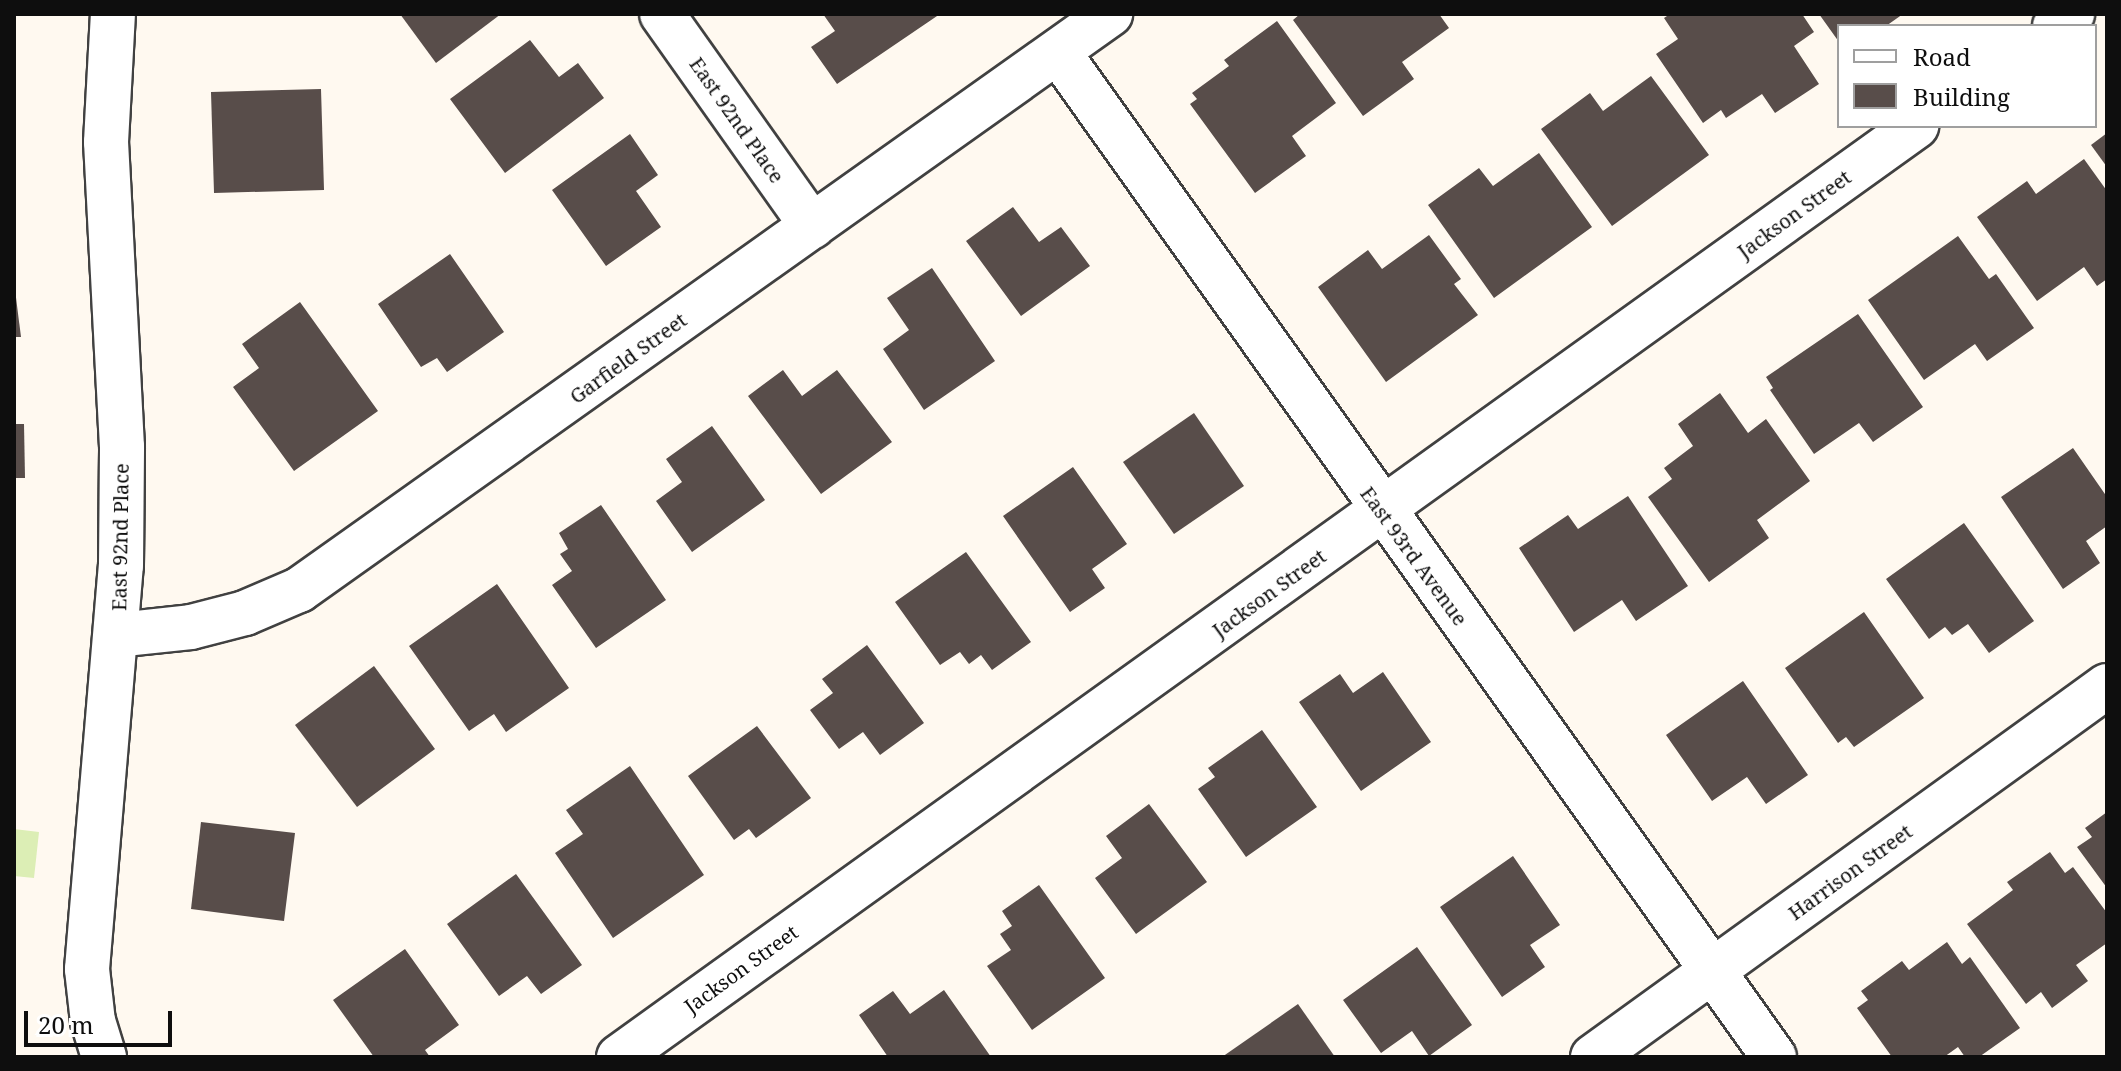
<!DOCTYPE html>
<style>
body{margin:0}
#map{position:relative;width:2121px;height:1071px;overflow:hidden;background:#fff9f0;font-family:"Noto Serif",serif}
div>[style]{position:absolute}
.green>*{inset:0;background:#dceeb5}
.building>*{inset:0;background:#584d4a}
.roads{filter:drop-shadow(2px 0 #414141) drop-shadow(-2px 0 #414141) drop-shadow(0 2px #414141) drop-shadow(0 -2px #414141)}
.minor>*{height:44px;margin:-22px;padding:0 22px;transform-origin:22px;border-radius:22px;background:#fff}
span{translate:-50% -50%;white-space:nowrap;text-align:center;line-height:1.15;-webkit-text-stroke:8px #fff;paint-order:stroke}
.street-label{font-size:20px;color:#0e0e0e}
.frame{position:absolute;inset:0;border:16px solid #0e0e0e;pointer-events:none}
.legend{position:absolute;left:1837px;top:24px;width:260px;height:104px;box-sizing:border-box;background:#fff;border:2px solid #9f9f9f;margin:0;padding:10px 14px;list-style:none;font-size:24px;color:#0e0e0e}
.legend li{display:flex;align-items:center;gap:16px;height:40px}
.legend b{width:40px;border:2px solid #9f9f9f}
.scale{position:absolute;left:24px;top:1011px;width:148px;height:36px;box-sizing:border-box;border:4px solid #0e0e0e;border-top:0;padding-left:10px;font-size:24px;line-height:28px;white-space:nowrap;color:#0e0e0e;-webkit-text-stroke:6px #fff;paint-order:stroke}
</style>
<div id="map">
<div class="green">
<i style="clip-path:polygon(14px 829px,39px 832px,34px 878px,14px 876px)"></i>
</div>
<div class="building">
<i style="clip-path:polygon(400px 14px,501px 14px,436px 63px)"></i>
<i style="clip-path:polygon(823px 14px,940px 14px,837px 84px,811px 47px,835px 31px)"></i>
<i style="clip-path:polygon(1300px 14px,1439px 14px,1449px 28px,1402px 62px,1414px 79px,1363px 116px,1293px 20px)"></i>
<i style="clip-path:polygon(1670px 14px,1802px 14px,1814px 32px,1794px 46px,1819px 84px,1775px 113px,1762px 94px,1726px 118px,1721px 110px,1703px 123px,1656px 54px,1678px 39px,1664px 18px)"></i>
<i style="clip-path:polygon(1819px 14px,1903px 14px,1886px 26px,1839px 26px,1839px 42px)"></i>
<i style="clip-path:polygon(1277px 21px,1336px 103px,1292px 136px,1306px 156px,1255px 193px,1190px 104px,1197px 99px,1192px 93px,1229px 66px,1224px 60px)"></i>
<i style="clip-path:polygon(530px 40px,559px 77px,578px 63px,604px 98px,505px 173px,450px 99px)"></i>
<i style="clip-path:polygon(1651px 76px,1709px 155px,1612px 226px,1541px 129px,1590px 93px,1603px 111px)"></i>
<i style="clip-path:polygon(321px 89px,324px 190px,214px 193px,211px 92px)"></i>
<i style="clip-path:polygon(2107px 133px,2107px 167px,2091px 145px)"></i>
<i style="clip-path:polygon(630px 134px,658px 175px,636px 191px,661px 227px,606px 266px,552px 190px)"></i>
<i style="clip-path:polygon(1539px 153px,1592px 227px,1494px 298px,1428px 205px,1479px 168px,1493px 186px)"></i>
<i style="clip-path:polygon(2084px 159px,2107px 191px,2107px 279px,2097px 286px,2084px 267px,2037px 301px,1977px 217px,2027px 181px,2036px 194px)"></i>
<i style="clip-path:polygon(1013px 207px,1039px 242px,1061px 227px,1090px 266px,1021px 316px,966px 241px)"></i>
<i style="clip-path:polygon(1429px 235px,1461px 279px,1454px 284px,1478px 315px,1386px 382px,1318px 287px,1368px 250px,1382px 269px)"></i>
<i style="clip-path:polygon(1958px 236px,1989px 279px,1996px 274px,2034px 328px,1987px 361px,1975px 344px,1924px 380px,1868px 300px)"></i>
<i style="clip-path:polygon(450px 254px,504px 332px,447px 372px,437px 358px,421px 367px,378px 304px)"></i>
<i style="clip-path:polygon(932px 268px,995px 361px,924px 410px,883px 349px,909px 330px,887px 298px)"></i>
<i style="clip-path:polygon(14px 282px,21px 337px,14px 337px)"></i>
<i style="clip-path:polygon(300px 302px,378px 411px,294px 471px,233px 387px,259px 368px,242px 344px)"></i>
<i style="clip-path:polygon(1858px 314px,1923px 407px,1873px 442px,1859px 423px,1814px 454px,1770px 390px,1773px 388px,1766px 377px)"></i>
<i style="clip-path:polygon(783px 370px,802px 396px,837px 370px,892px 442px,821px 494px,748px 396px)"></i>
<i style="clip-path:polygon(1720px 393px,1748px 433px,1766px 419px,1810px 481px,1757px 520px,1769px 538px,1709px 582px,1648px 497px,1672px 479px,1664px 468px,1693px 446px,1678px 424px)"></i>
<i style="clip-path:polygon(1194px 413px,1244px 486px,1174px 534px,1123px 462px)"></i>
<i style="clip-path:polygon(14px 424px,24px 424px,25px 478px,14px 478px)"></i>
<i style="clip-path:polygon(712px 426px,765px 500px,692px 552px,656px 501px,682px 482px,666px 459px)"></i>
<i style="clip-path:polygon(2073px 448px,2107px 497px,2107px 526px,2086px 541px,2100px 563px,2063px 589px,2001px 497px)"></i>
<i style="clip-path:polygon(1073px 467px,1127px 544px,1092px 569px,1105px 588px,1070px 612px,1003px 516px)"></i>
<i style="clip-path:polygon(1628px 496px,1688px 586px,1636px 621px,1622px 600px,1574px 632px,1519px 548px,1568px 515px,1578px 529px)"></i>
<i style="clip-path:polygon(601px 505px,666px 600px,596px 648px,552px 585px,572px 571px,560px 554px,568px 549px,559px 533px)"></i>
<i style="clip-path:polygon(1964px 523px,2034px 621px,1989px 653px,1968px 624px,1952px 635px,1945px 627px,1929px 639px,1886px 579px)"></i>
<i style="clip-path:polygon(966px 552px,1031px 642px,992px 670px,981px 655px,969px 664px,960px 652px,940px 665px,895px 602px)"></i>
<i style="clip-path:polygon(497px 584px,569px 688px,506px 732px,494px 714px,469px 731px,409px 646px)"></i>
<i style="clip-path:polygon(1864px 612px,1924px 698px,1854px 747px,1846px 737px,1838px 743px,1785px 668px)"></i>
<i style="clip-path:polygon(867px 645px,924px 723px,880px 755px,863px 732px,839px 749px,810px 710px,833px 693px,822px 679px)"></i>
<i style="clip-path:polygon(374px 666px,435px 749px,357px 807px,295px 725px)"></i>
<i style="clip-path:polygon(1383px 672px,1431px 742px,1361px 791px,1299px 702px,1340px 674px,1353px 693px)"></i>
<i style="clip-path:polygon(1743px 681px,1808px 775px,1766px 804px,1747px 777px,1712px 801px,1666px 735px)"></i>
<i style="clip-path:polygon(757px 726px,811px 798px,756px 838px,749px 829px,734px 840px,688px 776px)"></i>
<i style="clip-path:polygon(1262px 730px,1317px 807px,1246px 857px,1198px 789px,1215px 777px,1208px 768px)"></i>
<i style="clip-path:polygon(630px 766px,704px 875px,613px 938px,555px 853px,583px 834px,566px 810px)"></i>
<i style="clip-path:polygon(1149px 804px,1207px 882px,1136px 934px,1095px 878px,1122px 858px,1106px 836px)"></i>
<i style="clip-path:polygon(2107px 812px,2107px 888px,2077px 847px,2092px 837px,2085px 828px)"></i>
<i style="clip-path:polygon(201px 822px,295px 833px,284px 921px,191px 909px)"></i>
<i style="clip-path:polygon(2050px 852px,2065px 873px,2073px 867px,2107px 913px,2107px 943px,2076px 965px,2088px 981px,2052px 1008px,2041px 992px,2026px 1004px,1967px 924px,2013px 890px,2007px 882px)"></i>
<i style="clip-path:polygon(1513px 856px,1560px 925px,1530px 945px,1545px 967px,1502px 997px,1440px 907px)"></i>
<i style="clip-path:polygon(516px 874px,582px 965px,541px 994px,527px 976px,499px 996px,447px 924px)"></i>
<i style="clip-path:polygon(1039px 885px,1105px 978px,1032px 1030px,987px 966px,1011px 950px,1000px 934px,1012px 926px,1002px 911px)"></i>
<i style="clip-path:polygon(1947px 942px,1962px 964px,1970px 957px,2020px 1028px,1979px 1057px,1965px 1057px,1958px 1047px,1944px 1057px,1892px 1057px,1857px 1008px,1868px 1000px,1861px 991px,1902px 961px,1909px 970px)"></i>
<i style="clip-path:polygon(1417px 947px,1472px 1025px,1429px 1056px,1412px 1031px,1381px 1053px,1343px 1000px)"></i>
<i style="clip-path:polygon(405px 949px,459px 1025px,425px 1050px,430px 1057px,374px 1057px,333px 1000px)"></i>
<i style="clip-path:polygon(944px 990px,991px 1057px,888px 1057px,859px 1015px,893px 991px,910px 1014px)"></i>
<i style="clip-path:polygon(1298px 1004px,1335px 1057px,1222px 1057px)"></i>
</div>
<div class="roads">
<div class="minor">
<i style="left:662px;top:14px;width:260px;rotate:54.7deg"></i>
<i style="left:2055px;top:26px;width:21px;rotate:-35deg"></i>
<i style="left:1058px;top:52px;width:1234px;rotate:54.53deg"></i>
<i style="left:117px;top:635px;width:74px;rotate:-6.2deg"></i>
<i style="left:191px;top:627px;width:56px;rotate:-14.5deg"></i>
<i style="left:245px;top:613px;width:59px;rotate:-23.1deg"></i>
<i style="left:299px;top:590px;width:995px;rotate:-35.38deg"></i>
<i style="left:104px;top:1057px;width:37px;rotate:-107deg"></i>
<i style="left:93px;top:1022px;width:53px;rotate:-96.5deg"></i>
<i style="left:87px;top:969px;width:405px;rotate:-85.2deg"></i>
<i style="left:121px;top:565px;width:118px;rotate:-89.5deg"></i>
<i style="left:122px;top:447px;width:305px;rotate:-93deg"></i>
<i style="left:106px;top:142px;width:128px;rotate:-86.9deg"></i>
<i style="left:619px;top:1057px;width:1597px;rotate:-35.67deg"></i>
<i style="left:1593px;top:1057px;width:634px;rotate:-35.82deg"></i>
</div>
</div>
<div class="street-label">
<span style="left:737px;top:120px;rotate:55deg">East 92nd Place</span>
<span style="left:1794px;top:214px;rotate:-36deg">Jackson Street</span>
<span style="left:628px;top:358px;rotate:-36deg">Garfield Street</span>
<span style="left:120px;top:537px;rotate:-89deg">East 92nd Place</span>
<span style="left:1414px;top:556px;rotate:54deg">East 93rd Avenue</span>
<span style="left:1269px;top:593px;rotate:-36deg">Jackson Street</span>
<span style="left:1850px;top:872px;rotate:-36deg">Harrison Street</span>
<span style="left:741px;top:969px;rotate:-36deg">Jackson Street</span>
</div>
<div class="frame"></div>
<ul class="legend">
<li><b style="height:10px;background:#fff"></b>Road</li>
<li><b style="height:22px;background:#584d4a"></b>Building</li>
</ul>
<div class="scale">20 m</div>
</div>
